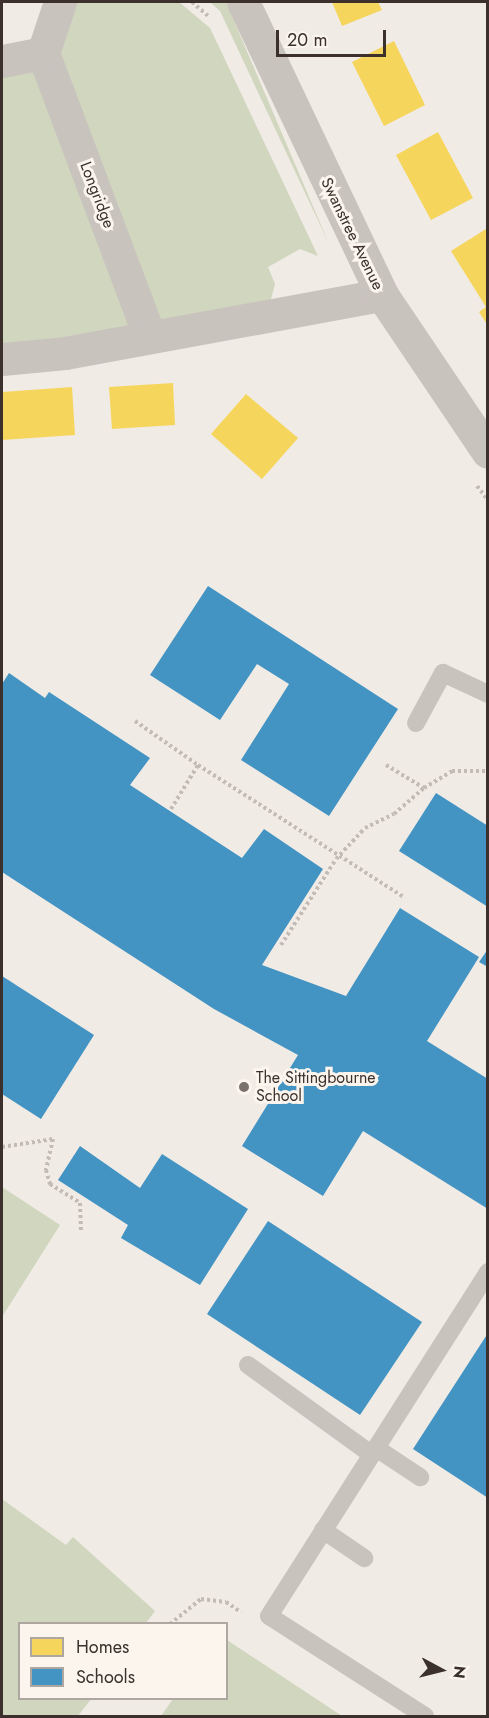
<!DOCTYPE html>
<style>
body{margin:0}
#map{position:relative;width:489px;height:1718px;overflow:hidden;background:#f0ebe5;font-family:Jost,sans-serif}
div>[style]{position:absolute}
.green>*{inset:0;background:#d1d6bf}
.homes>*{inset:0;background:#f6d55c}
.schools>*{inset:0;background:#4393c3}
.path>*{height:4px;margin-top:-2px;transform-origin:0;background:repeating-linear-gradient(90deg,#c2bbb6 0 3px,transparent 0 6px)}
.service>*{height:18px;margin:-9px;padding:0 9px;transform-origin:9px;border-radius:9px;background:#c9c3be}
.minor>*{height:33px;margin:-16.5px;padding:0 16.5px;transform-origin:16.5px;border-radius:16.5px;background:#c9c3be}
.tertiary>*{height:33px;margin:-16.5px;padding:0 16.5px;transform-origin:16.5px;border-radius:16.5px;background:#c9c3be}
.dots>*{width:16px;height:16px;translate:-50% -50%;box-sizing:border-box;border:3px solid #fbf5ee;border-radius:50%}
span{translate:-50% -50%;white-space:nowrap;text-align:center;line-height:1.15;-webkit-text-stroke:6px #fbf5ee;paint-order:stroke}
.street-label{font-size:16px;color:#3b302b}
.poi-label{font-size:16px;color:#3b302b}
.left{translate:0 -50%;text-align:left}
.frame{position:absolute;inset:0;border:3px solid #3b302b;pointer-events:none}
.legend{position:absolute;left:18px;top:1622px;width:210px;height:78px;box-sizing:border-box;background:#fbf5ee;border:2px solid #aea6a0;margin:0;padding:8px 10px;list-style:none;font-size:18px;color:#3b302b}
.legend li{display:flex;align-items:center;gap:12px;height:30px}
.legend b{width:30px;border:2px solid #aea6a0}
.north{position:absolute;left:411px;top:1640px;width:60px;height:60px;-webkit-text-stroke:4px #fbf5ee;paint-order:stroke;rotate:97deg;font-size:16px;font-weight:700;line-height:24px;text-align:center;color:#3b302b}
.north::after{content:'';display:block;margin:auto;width:21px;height:27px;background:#3b302b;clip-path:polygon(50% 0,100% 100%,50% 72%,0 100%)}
.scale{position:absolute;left:276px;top:30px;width:110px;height:27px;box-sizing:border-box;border:3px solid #3b302b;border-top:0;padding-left:8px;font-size:18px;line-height:21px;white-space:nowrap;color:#3b302b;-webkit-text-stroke:4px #fbf5ee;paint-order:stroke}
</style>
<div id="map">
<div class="green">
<i style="clip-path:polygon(72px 2px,179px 2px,210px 28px,318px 256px,300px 249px,268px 267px,275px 284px,270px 303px,2px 359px,2px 64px,56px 59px)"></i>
<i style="clip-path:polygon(210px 2px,226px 2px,329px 244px,220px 11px)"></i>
<i style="clip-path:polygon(2px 1187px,60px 1225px,2px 1317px)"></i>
<i style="clip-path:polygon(2px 1499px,66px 1545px,73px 1537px,155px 1611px,146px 1623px,20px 1624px,20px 1698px,91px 1699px,78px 1716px,2px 1716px)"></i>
<i style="clip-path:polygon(227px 1640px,342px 1716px,161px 1716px,173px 1699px,226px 1698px)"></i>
</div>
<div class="homes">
<i style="clip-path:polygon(332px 2px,378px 2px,382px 10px,342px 26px)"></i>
<i style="clip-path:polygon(394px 41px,425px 105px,384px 126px,352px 62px)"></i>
<i style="clip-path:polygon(438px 132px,473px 198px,431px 220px,396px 155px)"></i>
<i style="clip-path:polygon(486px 229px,488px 232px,488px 326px,479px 312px,486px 307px,451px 251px)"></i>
<i style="clip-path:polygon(173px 383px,175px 425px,112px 429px,109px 387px)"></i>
<i style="clip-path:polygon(72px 387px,75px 435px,2px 440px,2px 392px)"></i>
<i style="clip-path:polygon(246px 394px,298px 438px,262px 479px,211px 434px)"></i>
</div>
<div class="schools">
<i style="clip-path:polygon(208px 586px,398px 709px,329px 816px,241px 760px,289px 684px,257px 664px,220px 720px,150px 675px)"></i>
<i style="clip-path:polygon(9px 673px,45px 698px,49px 692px,150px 758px,130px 785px,242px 858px,264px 829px,323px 869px,262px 965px,346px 996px,400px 908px,479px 957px,427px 1041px,488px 1079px,488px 1209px,363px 1131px,323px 1196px,242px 1146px,298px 1055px,214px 1009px,2px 872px,2px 684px)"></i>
<i style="clip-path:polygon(436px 793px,488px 826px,488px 907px,399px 851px)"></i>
<i style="clip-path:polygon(488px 949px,488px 967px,479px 962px)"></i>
<i style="clip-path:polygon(2px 976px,94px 1035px,41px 1119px,2px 1094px)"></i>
<i style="clip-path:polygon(80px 1146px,140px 1188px,162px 1154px,248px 1209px,200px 1285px,121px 1238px,128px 1225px,58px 1180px)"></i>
<i style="clip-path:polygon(268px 1221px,422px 1322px,360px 1415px,207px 1314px)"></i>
<i style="clip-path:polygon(488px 1333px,488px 1498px,413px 1449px)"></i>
</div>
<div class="path">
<i style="left:192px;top:2px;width:23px;rotate:41deg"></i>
<i style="left:477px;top:486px;width:18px;rotate:52deg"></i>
<i style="left:135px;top:721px;width:77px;rotate:34.9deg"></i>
<i style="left:386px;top:765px;width:44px;rotate:31.2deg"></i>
<i style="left:424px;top:788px;width:33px;rotate:-31deg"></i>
<i style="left:452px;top:771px;width:36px"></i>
<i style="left:171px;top:809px;width:52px;rotate:-58.5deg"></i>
<i style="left:198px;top:765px;width:246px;rotate:32.7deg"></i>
<i style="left:281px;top:945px;width:102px;rotate:-57.4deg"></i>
<i style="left:336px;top:859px;width:42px;rotate:-46.9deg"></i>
<i style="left:365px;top:828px;width:32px;rotate:-26deg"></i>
<i style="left:394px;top:814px;width:40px;rotate:-41deg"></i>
<i style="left:2px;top:1147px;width:52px;rotate:-8.9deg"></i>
<i style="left:53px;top:1139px;width:32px;rotate:103deg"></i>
<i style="left:46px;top:1170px;width:15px;rotate:74deg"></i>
<i style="left:50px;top:1184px;width:36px;rotate:32deg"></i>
<i style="left:80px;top:1203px;width:27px;rotate:88deg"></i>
<i style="left:170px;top:1624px;width:40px;rotate:-39deg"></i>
<i style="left:201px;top:1599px;width:25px;rotate:7deg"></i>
<i style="left:226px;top:1602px;width:18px;rotate:34deg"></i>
</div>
<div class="service">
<i style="left:416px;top:723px;width:57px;rotate:-61.6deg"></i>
<i style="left:443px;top:673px;width:50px;rotate:25deg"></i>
<i style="left:248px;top:1365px;width:152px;rotate:35.9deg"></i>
<i style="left:376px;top:1448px;width:53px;rotate:33.4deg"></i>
<i style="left:323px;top:1530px;width:50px;rotate:34.3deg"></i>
<i style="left:425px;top:1716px;width:185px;rotate:-147.3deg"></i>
<i style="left:269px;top:1616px;width:408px;rotate:-57.5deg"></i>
</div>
<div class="minor">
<i style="left:43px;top:53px;width:303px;rotate:69.4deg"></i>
<i style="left:2px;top:61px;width:42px;rotate:-11deg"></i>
<i style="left:43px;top:53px;width:54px;rotate:-71.6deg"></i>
<i style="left:2px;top:359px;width:63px;rotate:-5.4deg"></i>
<i style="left:65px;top:353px;width:322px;rotate:-10.4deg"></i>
</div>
<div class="tertiary">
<i style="left:243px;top:2px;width:324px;rotate:64.6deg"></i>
<i style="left:382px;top:295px;width:189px;rotate:56deg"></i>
</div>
<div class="dots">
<i style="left:244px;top:1087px;background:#7a716c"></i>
</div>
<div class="street-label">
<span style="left:97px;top:195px;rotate:69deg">Longridge</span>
<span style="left:352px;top:234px;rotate:64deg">Swanstree Avenue</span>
</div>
<div class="poi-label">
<span class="left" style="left:256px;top:1087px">The Sittingbourne<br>School</span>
</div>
<div class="frame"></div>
<ul class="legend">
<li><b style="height:16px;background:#f6d55c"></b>Homes</li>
<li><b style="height:16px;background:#4393c3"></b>Schools</li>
</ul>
<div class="north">N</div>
<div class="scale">20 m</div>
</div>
